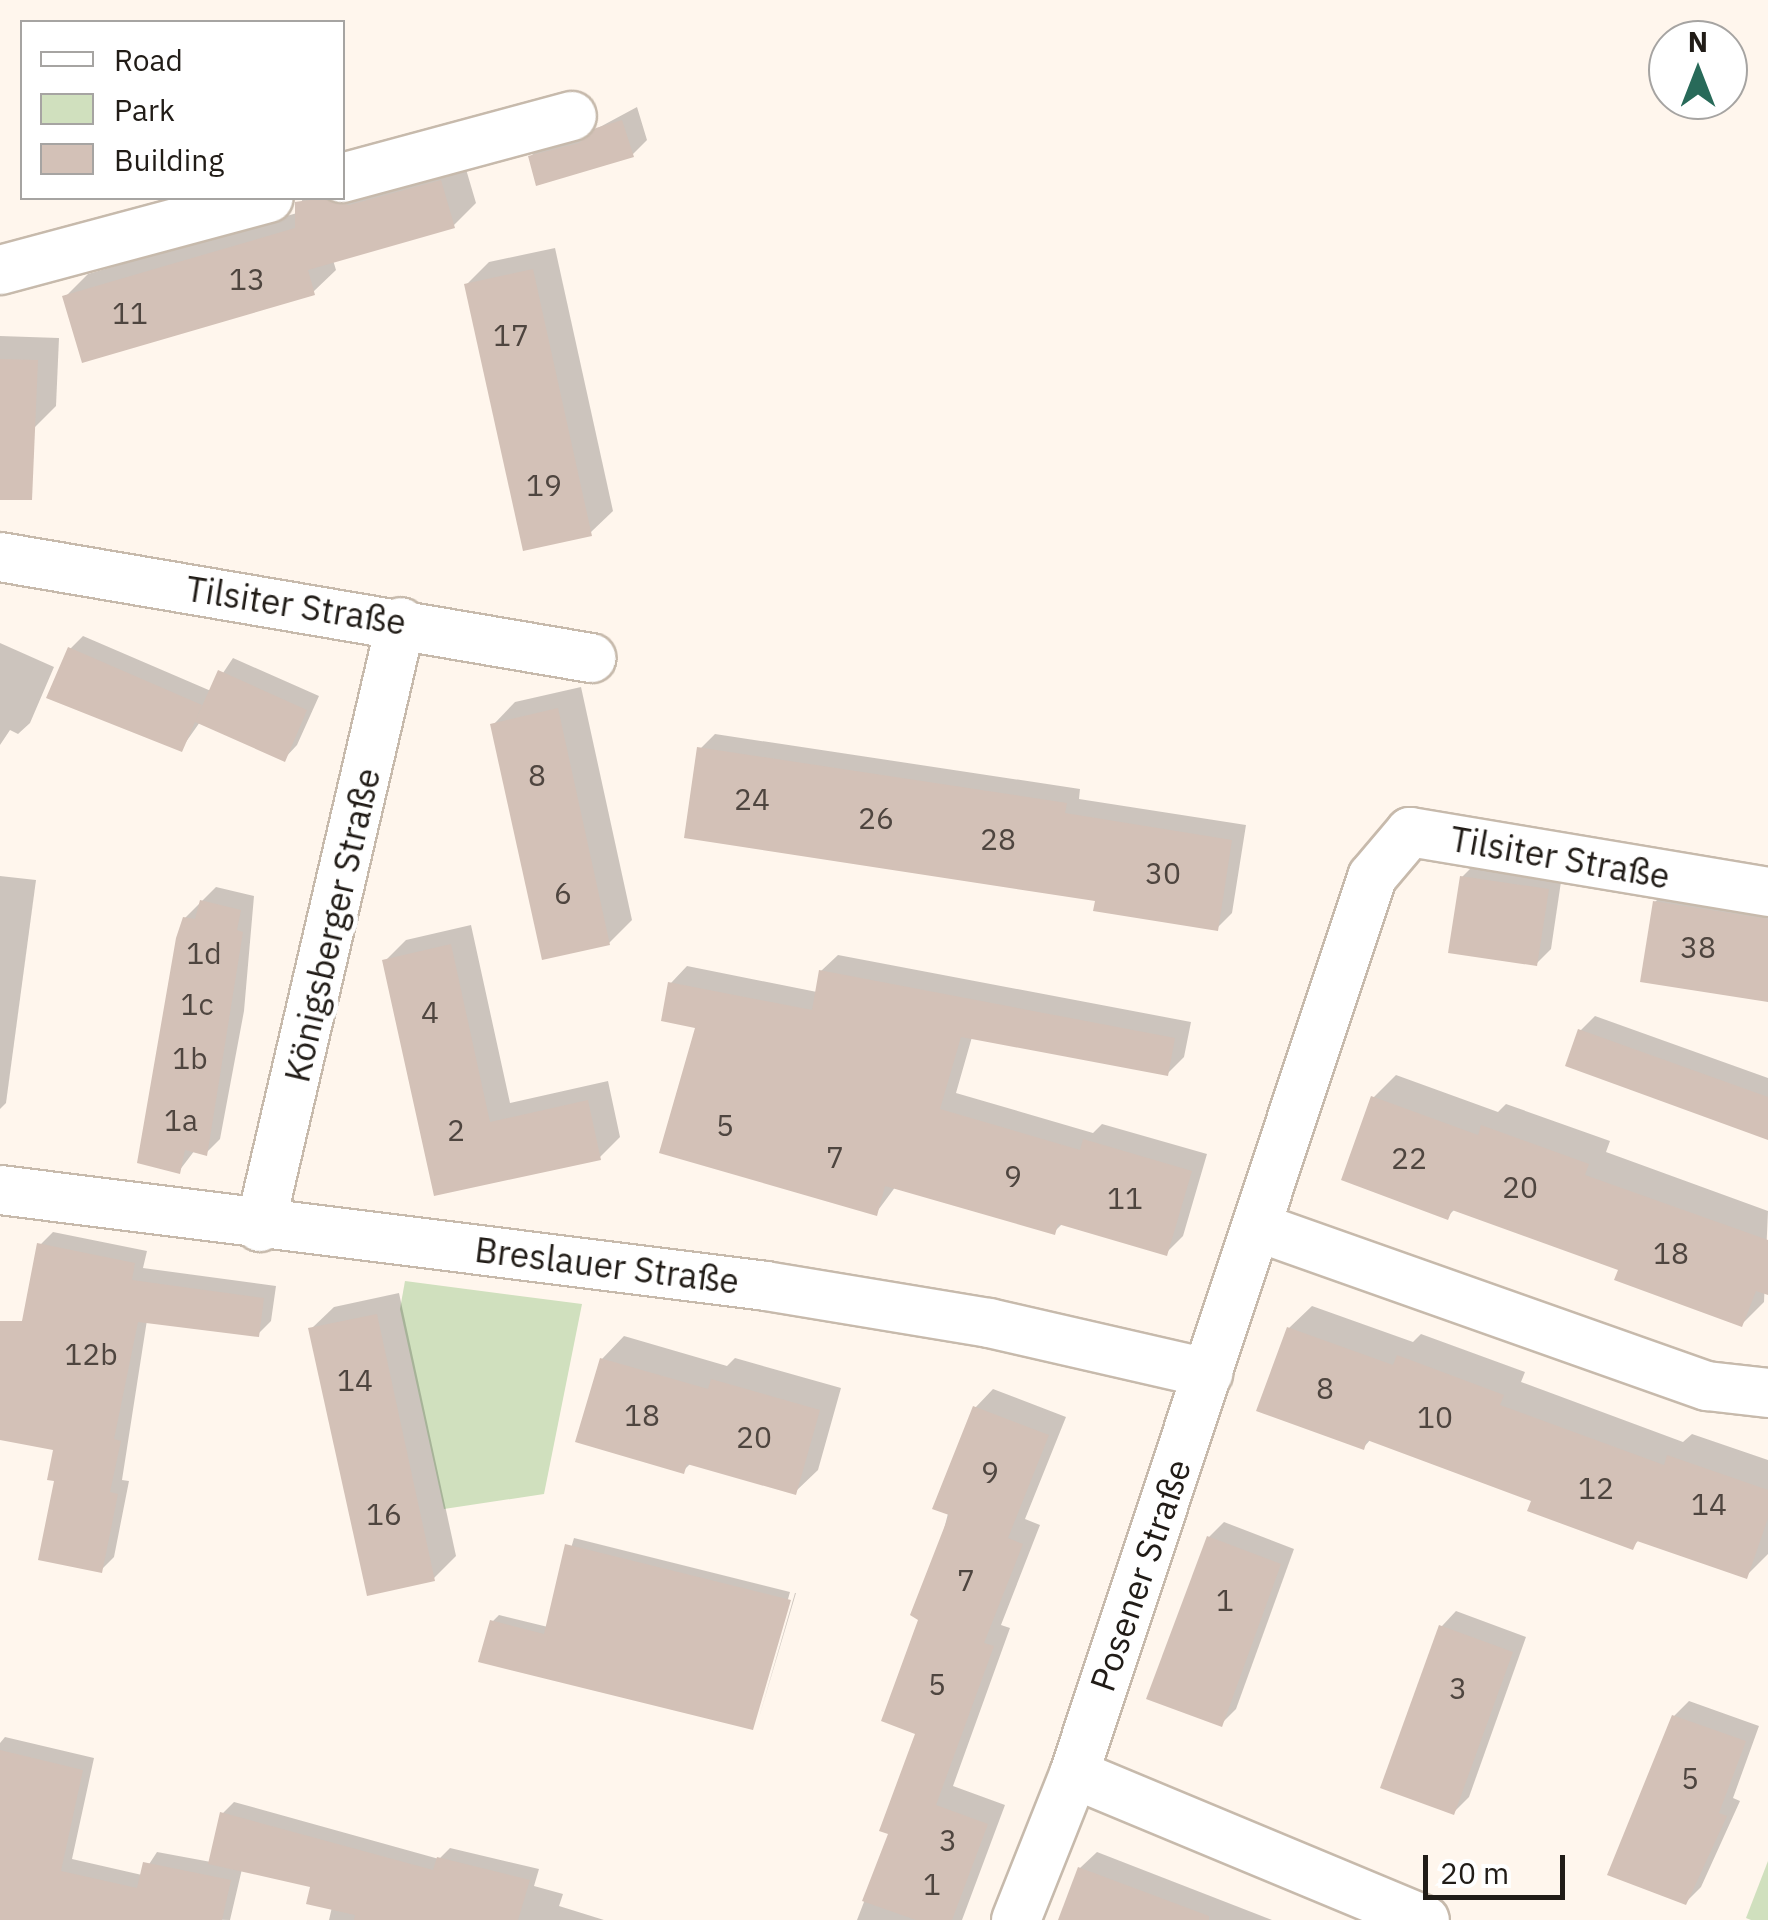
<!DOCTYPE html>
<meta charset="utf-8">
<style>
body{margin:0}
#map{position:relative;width:1768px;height:1920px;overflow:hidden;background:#fff6ed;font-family:"IBM Plex Sans",sans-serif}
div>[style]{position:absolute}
.green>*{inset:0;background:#d0e0be}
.shadow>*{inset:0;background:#0003}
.building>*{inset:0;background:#d3c1b7}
.roads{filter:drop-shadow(2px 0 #c7baac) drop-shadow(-2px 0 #c7baac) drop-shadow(0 2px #c7baac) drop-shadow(0 -2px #c7baac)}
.street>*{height:48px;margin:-24px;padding:0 24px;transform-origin:24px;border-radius:24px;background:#fff}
span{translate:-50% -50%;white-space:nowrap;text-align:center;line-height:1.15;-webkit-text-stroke:10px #fff;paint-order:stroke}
.number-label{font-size:30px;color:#4e453f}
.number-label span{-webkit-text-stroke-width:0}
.street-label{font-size:35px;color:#211c17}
.legend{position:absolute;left:20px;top:20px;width:325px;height:180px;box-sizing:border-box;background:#fff;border:2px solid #a6a4a2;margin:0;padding:12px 18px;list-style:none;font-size:30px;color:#211c17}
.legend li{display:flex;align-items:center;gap:20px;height:50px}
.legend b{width:50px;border:2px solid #a6a4a2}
.north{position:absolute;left:1648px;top:20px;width:100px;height:100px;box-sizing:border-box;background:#fff;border:2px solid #a6a4a2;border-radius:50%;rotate:0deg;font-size:28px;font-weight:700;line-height:40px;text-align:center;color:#211c17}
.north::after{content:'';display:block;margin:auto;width:35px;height:45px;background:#286a59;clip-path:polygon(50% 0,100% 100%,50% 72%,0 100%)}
.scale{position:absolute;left:1423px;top:1855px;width:142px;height:45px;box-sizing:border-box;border:5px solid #211c17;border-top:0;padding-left:12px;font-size:30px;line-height:35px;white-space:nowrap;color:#211c17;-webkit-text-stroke:8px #fff;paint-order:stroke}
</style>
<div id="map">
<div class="green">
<i style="clip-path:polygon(405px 1281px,582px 1304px,544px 1494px,444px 1509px,400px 1309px)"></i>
<i style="clip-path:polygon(1768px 1861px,1768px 1920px,1751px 1920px,1746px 1918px)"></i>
</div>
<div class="shadow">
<i style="clip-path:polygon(637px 107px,647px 140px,632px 155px,530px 157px,545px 142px,598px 128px)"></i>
<i style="clip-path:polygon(463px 159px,476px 203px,453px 226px,333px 260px,336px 270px,313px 292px,65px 297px,88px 274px,297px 213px,303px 198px,342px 198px)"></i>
<i style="clip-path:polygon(555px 248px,613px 511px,590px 533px,467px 284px,489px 262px)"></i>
<i style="clip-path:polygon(0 336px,59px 338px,56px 406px,34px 428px,0 427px)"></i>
<i style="clip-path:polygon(83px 636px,211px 691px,233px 658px,319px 696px,297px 745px,284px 759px,200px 722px,181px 749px,70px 649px)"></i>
<i style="clip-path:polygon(0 643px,54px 667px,30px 723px,18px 734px,10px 730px,0 745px)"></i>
<i style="clip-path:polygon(581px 687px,632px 920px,609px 943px,493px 725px,515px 702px)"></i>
<i style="clip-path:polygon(715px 734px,1080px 789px,1079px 799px,1246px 825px,1232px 913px,1217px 928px,1098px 899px,700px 749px)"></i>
<i style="clip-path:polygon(1477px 862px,1562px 875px,1551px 949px,1536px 964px,1462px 877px)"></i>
<i style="clip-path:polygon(0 876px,36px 880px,6px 1103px,0 1109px)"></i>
<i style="clip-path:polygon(216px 887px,254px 896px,244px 1011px,220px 1139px,206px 1153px,195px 1150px,179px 1171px,185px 918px)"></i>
<i style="clip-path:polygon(1670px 887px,1768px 900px,1768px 999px,1655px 902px)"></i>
<i style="clip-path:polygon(471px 925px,510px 1103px,608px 1081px,620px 1137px,599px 1158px,436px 1193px,385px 961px,406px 940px)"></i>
<i style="clip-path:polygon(838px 955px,1191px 1022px,1184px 1057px,1167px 1074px,972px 1037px,956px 1093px,1093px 1133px,1102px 1124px,1207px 1154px,1183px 1236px,1166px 1253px,1063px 1223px,1054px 1232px,896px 1186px,876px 1213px,698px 1026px,671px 983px,687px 966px,817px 992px,821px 971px)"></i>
<i style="clip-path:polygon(1595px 1016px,1768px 1078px,1768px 1137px,1580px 1031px)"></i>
<i style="clip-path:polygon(1396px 1075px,1498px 1112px,1506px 1104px,1610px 1141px,1606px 1152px,1768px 1211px,1764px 1302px,1742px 1324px,1621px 1268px,1456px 1208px,1447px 1217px,1373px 1098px)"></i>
<i style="clip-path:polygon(53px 1232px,147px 1251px,143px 1268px,276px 1286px,271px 1321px,258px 1334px,147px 1320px,122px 1480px,129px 1481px,114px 1557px,101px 1570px,57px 1479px,56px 1448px,0 1438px,40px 1245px)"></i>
<i style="clip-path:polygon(399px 1293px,456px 1556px,433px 1579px,311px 1329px,334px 1307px)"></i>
<i style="clip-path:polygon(1312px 1306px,1413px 1342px,1421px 1334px,1525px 1372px,1521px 1382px,1683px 1442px,1692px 1434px,1768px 1460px,1768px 1554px,1746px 1576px,1640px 1539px,1632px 1547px,1534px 1499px,1371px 1439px,1363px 1448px,1289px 1328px)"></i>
<i style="clip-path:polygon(624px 1336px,727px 1366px,735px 1358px,841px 1388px,818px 1470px,795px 1492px,692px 1462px,683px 1471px,602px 1359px)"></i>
<i style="clip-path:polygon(993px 1389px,1066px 1417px,1025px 1519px,1040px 1525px,1001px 1625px,1010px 1628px,953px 1786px,1005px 1805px,962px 1920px,857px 1920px,891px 1832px,918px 1732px,921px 1619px,975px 1408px)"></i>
<i style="clip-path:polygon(1224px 1522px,1294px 1549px,1236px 1709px,1221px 1724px,1209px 1537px)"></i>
<i style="clip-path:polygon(574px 1538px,790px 1592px,752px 1727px,492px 1622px,499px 1615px,548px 1627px)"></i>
<i style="clip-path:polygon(795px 1593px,796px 1593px,758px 1721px)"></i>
<i style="clip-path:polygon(1456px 1611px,1526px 1637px,1469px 1797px,1454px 1812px,1442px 1626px)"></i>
<i style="clip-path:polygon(1689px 1701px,1759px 1726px,1733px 1798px,1740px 1801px,1701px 1887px,1686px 1902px,1674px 1716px)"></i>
<i style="clip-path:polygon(5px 1737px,94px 1758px,72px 1859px,142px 1875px,157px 1852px,211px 1862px,223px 1813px,234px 1802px,439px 1859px,450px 1848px,539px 1869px,534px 1886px,563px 1894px,559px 1906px,604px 1920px,329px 1920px,332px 1907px,313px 1885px,242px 1869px,230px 1920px,0 1915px,0 1743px)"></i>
<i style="clip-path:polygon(1097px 1852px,1272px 1920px,1061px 1920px,1080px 1868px)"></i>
</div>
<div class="building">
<i style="clip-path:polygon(622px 120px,634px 157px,536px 186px,528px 156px,579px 143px,596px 128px)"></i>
<i style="clip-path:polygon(441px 180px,455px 228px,308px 270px,315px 295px,82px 363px,62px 296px,295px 228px,295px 202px,323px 198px,349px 205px)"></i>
<i style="clip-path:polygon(533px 269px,592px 536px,523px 551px,464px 284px)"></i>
<i style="clip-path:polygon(0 359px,38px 360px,32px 500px,0 500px)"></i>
<i style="clip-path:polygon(68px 647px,202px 705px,195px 722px,218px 670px,307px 710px,285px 762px,195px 722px,182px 752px,46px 698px)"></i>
<i style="clip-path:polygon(558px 708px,610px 945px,542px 960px,490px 724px)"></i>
<i style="clip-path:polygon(697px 747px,1067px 803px,1065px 813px,1232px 840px,1218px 931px,1093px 911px,1095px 901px,684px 838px)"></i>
<i style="clip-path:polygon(1460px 876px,1549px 889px,1537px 966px,1448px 953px)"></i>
<i style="clip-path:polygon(200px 900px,241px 910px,237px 930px,243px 932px,207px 1156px,185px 1150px,180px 1174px,137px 1163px,176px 938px,183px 917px,195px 919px)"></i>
<i style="clip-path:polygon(1653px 901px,1768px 919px,1768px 1002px,1640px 982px)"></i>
<i style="clip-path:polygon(451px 944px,490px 1122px,588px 1100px,601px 1160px,434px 1196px,382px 960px)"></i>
<i style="clip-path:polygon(819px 970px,1175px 1038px,1168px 1076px,961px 1037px,940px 1109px,1080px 1150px,1083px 1139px,1192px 1171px,1167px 1256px,1058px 1224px,1055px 1235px,885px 1186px,877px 1216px,659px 1153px,695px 1028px,661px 1021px,668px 982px,812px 1010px)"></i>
<i style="clip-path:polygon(1578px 1029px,1768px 1097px,1768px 1140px,1565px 1066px)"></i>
<i style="clip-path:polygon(1371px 1096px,1478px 1135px,1481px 1125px,1589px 1164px,1585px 1175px,1768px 1240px,1768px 1295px,1756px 1291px,1742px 1327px,1614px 1280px,1618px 1270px,1452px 1210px,1448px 1220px,1341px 1180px)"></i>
<i style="clip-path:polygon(37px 1243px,135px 1263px,132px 1280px,264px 1298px,259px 1337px,138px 1322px,114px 1439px,121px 1441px,110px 1492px,118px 1494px,102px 1573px,38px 1560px,54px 1481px,47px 1480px,53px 1450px,0 1440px,0 1321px,22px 1321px)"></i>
<i style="clip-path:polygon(377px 1314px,435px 1581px,367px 1596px,308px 1328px)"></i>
<i style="clip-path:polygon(1287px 1327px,1393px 1365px,1397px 1355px,1504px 1395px,1500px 1405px,1664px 1465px,1667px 1455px,1768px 1490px,1768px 1518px,1747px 1579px,1637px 1541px,1633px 1550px,1527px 1511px,1531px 1501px,1367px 1440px,1364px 1450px,1256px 1411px)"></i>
<i style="clip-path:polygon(600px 1358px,708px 1389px,711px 1379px,820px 1410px,796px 1495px,687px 1464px,684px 1474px,575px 1442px)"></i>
<i style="clip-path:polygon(973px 1406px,1049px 1435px,1008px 1538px,1023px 1544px,984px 1643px,994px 1646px,936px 1805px,988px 1824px,952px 1920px,916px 1920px,862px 1901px,888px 1834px,879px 1831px,915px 1734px,881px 1721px,918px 1620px,910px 1615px,949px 1515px,932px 1509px)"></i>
<i style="clip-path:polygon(1207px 1536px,1281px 1564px,1222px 1727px,1146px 1699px)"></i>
<i style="clip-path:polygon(565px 1544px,791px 1600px,753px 1730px,478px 1662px,490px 1620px,544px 1634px)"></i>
<i style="clip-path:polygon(1439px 1625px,1513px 1652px,1454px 1815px,1380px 1788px)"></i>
<i style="clip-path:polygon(1672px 1715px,1746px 1741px,1719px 1813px,1727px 1816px,1686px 1905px,1607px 1875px)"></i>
<i style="clip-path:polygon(0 1750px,83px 1770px,61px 1871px,137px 1888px,143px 1862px,231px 1880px,222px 1920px,0 1920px)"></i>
<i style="clip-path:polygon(220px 1812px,433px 1870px,437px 1857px,530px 1880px,518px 1920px,354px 1920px,355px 1915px,306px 1904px,310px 1887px,208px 1864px)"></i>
<i style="clip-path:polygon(1078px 1867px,1209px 1916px,1209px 1920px,1058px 1920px)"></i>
</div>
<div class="roads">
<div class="street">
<i style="left:342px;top:178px;width:238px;rotate:-15.1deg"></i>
<i style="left:0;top:270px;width:278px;rotate:-15deg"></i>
<i style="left:0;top:557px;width:600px;rotate:9.7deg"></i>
<i style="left:0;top:1190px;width:772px;rotate:7.14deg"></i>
<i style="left:766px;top:1286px;width:226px;rotate:9.4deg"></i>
<i style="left:989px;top:1323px;width:225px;rotate:12.9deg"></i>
<i style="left:260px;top:1227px;width:621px;rotate:-76.88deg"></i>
<i style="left:1260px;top:1228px;width:474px;rotate:19.5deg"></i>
<i style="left:1707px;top:1386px;width:61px;rotate:6.5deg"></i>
<i style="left:1074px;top:1774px;width:380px;rotate:22.6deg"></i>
<i style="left:1016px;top:1920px;width:157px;rotate:-68.3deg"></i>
<i style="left:1074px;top:1774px;width:945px;rotate:-71.62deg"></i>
<i style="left:1372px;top:877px;width:59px;rotate:-49.8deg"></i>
<i style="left:1410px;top:832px;width:363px;rotate:9.5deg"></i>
</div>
</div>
<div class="number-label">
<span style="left:247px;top:279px">13</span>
<span style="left:130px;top:313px">11</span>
<span style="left:511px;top:335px">17</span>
<span style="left:544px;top:485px">19</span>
<span style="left:537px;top:775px">8</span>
<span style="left:752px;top:799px">24</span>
<span style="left:876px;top:818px">26</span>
<span style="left:998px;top:839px">28</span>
<span style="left:1163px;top:873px">30</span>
<span style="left:563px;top:893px">6</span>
<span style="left:1698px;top:947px">38</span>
<span style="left:204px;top:953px">1d</span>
<span style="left:197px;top:1004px">1c</span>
<span style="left:430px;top:1012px">4</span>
<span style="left:190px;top:1058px">1b</span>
<span style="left:181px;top:1120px">1a</span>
<span style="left:725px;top:1125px">5</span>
<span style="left:456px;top:1130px">2</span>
<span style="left:835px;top:1157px">7</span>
<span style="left:1409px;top:1158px">22</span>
<span style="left:1013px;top:1176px">9</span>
<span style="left:1520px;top:1187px">20</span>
<span style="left:1125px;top:1198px">11</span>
<span style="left:1671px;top:1253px">18</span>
<span style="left:91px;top:1354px">12b</span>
<span style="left:355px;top:1380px">14</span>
<span style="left:1325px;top:1388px">8</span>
<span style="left:642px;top:1415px">18</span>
<span style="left:1435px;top:1417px">10</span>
<span style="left:754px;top:1437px">20</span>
<span style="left:990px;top:1472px">9</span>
<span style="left:1596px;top:1488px">12</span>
<span style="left:1709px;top:1504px">14</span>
<span style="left:384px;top:1514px">16</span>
<span style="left:966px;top:1580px">7</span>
<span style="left:1225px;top:1600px">1</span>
<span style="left:937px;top:1684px">5</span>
<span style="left:1458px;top:1688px">3</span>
<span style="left:1690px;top:1778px">5</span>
<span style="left:948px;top:1840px">3</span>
<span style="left:932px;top:1884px">1</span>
</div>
<div class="street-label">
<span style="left:296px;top:605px;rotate:9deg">Tilsiter Straße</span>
<span style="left:1560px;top:857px;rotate:10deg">Tilsiter Straße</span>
<span style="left:332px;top:925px;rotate:-77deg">Königsberger Straße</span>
<span style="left:607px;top:1265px;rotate:7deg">Breslauer Straße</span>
<span style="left:1140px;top:1575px;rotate:-71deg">Posener Straße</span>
</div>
<ul class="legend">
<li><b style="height:12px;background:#fff"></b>Road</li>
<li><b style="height:28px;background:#d0e0be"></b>Park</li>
<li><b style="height:28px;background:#d3c1b7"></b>Building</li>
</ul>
<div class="north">N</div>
<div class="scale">20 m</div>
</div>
